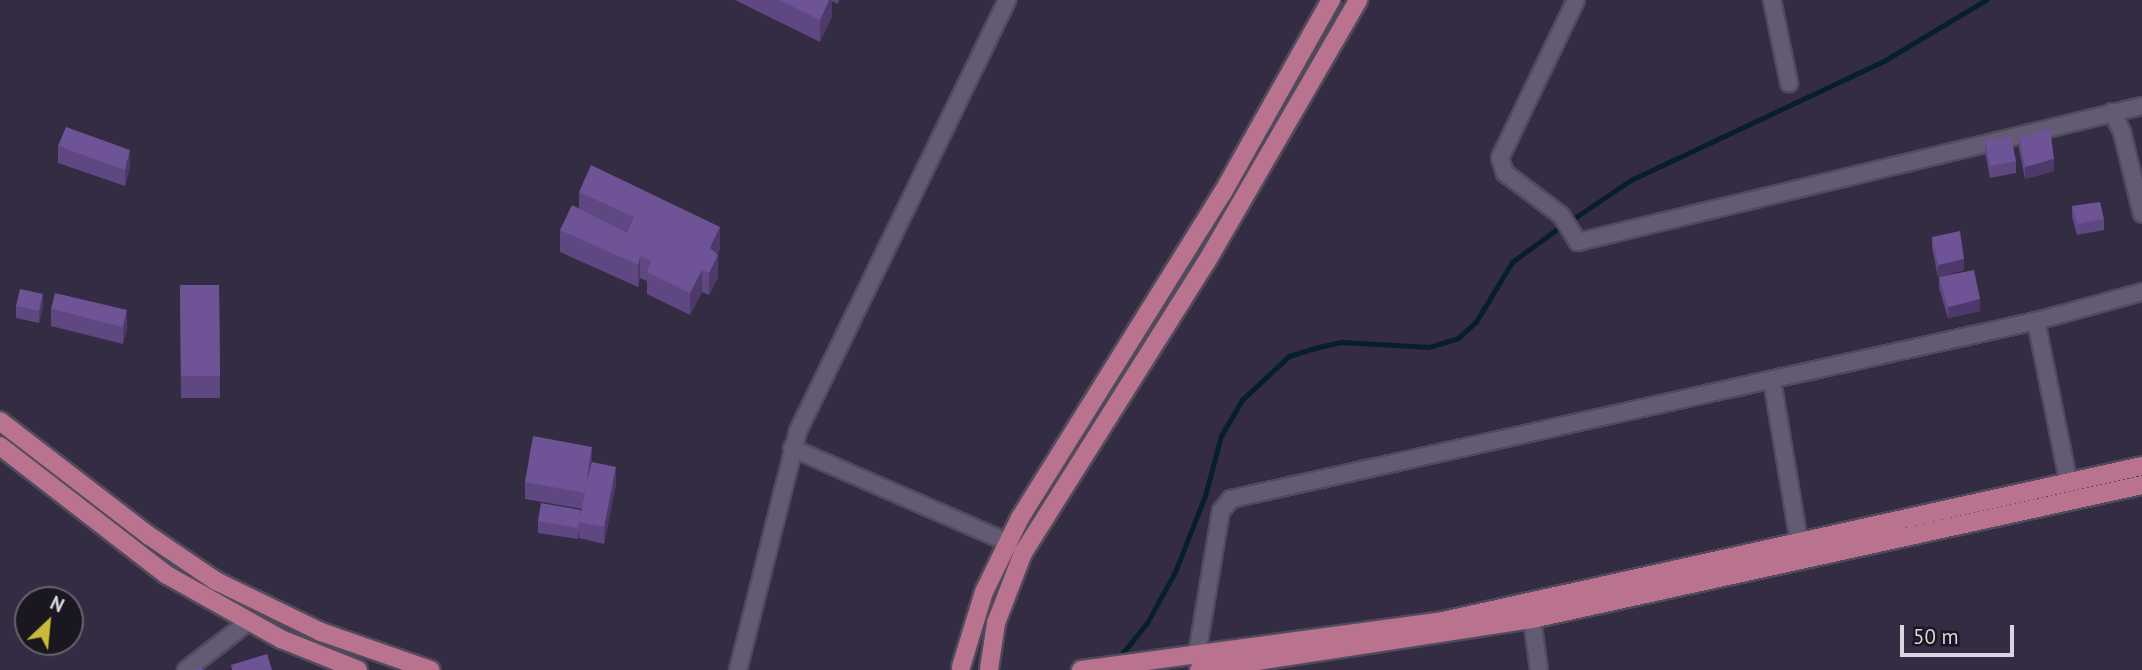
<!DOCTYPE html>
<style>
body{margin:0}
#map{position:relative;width:2142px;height:670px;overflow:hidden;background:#342c42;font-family:"PT Sans",sans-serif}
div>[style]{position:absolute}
.stream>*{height:4.5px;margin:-2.25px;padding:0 2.25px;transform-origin:2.25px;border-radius:2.25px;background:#061e2e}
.roads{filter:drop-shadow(2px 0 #514a5c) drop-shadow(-2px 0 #514a5c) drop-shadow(0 2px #514a5c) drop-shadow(0 -2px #514a5c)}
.minor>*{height:16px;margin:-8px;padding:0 8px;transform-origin:8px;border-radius:8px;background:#635b73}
.major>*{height:18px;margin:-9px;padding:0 9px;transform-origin:9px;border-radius:9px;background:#ba738f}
.wall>*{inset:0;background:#5f4782}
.shaded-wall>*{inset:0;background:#4d3a6a}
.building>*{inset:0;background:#6e5397}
span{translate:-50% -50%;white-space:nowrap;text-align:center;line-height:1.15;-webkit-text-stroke:5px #1a1720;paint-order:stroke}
.north{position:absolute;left:14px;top:586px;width:70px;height:70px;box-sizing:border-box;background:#1a1720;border:2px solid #66636d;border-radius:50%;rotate:26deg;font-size:19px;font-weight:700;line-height:28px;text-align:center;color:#d8d4e1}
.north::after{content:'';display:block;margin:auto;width:24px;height:32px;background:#c9bb3a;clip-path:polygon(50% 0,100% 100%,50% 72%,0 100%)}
.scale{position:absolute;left:1900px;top:625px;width:114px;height:32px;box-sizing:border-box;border:4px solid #d8d4e1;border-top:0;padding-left:9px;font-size:21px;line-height:24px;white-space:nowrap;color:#d8d4e1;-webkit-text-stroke:5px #1a1720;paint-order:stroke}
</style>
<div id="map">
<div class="stream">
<i style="left:1570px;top:221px;width:73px;rotate:-33.9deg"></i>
<i style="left:1631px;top:180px;width:280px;rotate:-25.2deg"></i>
<i style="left:1884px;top:61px;width:119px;rotate:-30.9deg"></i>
<i style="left:1118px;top:659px;width:46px;rotate:-51.1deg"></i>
<i style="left:1147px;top:623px;width:58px;rotate:-61.2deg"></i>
<i style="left:1175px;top:572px;width:82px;rotate:-68.5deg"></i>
<i style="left:1205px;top:496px;width:62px;rotate:-75.1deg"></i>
<i style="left:1221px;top:436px;width:42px;rotate:-59.7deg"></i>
<i style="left:1242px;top:400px;width:64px;rotate:-43.1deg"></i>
<i style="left:1289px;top:356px;width:27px;rotate:-17deg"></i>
<i style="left:1315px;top:348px;width:28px;rotate:-13deg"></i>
<i style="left:1342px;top:342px;width:87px;rotate:3.3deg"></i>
<i style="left:1429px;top:347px;width:30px;rotate:-17deg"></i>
<i style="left:1458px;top:338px;width:24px;rotate:-42deg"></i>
<i style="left:1476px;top:322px;width:70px;rotate:-59deg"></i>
<i style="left:1512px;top:262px;width:63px;rotate:-36deg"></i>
</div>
<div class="roads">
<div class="minor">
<i style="left:1576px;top:0;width:175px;rotate:115.7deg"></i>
<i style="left:1500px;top:158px;width:16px;rotate:72deg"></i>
<i style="left:1505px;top:173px;width:70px;rotate:36.9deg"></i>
<i style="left:1561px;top:215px;width:32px;rotate:58deg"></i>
<i style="left:1578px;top:242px;width:580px;rotate:-13.56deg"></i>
<i style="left:1772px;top:0;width:85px;rotate:78.4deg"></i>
<i style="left:2112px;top:112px;width:22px;rotate:63deg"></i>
<i style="left:2122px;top:132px;width:84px;rotate:76.3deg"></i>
<i style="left:2036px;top:321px;width:177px;rotate:78.6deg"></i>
<i style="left:1772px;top:380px;width:164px;rotate:80.5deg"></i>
<i style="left:792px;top:448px;width:235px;rotate:23.6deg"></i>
<i style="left:1532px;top:619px;width:51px;rotate:82.2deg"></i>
<i style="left:1197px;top:654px;width:145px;rotate:-80.5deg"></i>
<i style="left:1221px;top:511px;width:16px;rotate:-50deg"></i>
<i style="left:1231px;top:499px;width:824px;rotate:-12.47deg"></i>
<i style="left:2036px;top:321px;width:110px;rotate:-15.3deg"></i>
<i style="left:186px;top:670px;width:78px;rotate:-37.7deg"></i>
<i style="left:738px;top:670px;width:246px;rotate:-75.9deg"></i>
<i style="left:798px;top:431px;width:479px;rotate:-64.1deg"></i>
</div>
<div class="major">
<i style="left:0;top:421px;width:187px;rotate:37.6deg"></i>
<i style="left:148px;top:535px;width:82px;rotate:34.1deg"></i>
<i style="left:216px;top:581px;width:117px;rotate:25.9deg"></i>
<i style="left:321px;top:632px;width:116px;rotate:19.1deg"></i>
<i style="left:0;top:446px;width:211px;rotate:37.7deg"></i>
<i style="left:167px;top:575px;width:131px;rotate:29.3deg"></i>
<i style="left:281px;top:639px;width:83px;rotate:21.9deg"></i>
<i style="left:961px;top:667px;width:78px;rotate:-73deg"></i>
<i style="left:984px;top:592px;width:82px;rotate:-64.1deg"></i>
<i style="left:1020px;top:518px;width:382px;rotate:-58.1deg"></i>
<i style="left:1222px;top:194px;width:223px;rotate:-60.7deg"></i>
<i style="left:989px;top:669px;width:47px;rotate:-81.3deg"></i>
<i style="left:996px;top:623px;width:75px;rotate:-68.9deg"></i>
<i style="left:1023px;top:553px;width:345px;rotate:-57.8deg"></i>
<i style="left:1207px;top:261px;width:302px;rotate:-59.9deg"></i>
<i style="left:1081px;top:670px;width:365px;rotate:-7.7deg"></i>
<i style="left:1443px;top:621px;width:716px;rotate:-12.5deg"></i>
<i style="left:1199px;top:670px;width:337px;rotate:-8.7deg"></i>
<i style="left:1532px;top:619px;width:625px;rotate:-12.39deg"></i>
</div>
</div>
<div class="wall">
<i style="clip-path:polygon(735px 0,839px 0,838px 4px,832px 1px,832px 16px,820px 42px)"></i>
<i style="clip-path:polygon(2019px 137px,2054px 171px,2025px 179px,2019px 149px)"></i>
<i style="clip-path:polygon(1985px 140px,2016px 161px,2016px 173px,1990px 178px,1985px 152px)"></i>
<i style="clip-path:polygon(58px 146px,130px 167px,125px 186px,58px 163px)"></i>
<i style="clip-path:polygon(579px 192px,720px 249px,717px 255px,718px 277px,709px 295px,702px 292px,690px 315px,647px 294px,647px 281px,640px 278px,638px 287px,560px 252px,560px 230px,579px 209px)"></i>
<i style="clip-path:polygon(2072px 206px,2104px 219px,2104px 230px,2077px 235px,2072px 217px)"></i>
<i style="clip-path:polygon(1932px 237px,1964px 270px,1938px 277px,1932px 248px)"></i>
<i style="clip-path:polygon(1939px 277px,1980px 311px,1948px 318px,1939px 288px)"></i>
<i style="clip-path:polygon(180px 285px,219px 285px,220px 398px,181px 398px)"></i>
<i style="clip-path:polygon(16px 306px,43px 306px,39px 323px,16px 318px)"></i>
<i style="clip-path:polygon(51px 309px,127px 327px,123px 344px,51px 326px)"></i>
<i style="clip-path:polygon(592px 462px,616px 484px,604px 544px,579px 538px,579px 530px,578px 539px,538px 533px,538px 521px,581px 514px,582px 509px,525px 499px,525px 482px)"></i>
</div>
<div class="shaded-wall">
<i style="clip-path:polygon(829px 0,832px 0,832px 16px,820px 42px,820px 20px)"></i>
<i style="clip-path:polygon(130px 150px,130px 167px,125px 186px,125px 170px)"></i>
<i style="clip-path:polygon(2054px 159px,2054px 171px,2025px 179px,2025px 167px)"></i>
<i style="clip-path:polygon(720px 227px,720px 249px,710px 270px,710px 248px)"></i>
<i style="clip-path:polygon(718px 255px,718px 277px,709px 295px,709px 273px)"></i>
<i style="clip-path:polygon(640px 256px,640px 278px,638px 287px,638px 265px)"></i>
<i style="clip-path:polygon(1964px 259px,1964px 270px,1938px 277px,1938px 265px)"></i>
<i style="clip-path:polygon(702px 270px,702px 292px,690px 315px,690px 293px)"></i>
<i style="clip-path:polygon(43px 294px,43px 306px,39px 323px,39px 311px)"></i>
<i style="clip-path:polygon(1980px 299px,1980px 311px,1948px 318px,1948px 307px)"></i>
<i style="clip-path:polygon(127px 310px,127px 327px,123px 344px,123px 327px)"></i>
<i style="clip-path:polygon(592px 447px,592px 463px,586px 484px)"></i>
<i style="clip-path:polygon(616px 467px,616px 484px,604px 544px,604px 527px)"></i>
</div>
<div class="building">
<i style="clip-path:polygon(779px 0,829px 0,820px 20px)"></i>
<i style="clip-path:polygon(66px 127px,130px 150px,125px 170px,58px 146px)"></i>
<i style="clip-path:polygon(2050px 128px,2054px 159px,2025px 167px,2019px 137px)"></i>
<i style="clip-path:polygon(2011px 137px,2016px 161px,1990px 166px,1985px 140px)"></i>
<i style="clip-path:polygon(591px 165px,720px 227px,710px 248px,718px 255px,709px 273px,702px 270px,690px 293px,647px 272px,651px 261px,640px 256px,638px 265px,560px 230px,572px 205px,627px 233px,634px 217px,579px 192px)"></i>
<i style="clip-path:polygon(2100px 202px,2104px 219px,2077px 224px,2072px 206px)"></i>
<i style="clip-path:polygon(1960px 231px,1964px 259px,1938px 265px,1932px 237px)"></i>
<i style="clip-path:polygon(1974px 270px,1980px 299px,1948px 307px,1939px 277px)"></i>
<i style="clip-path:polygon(180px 285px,219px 285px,220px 376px,181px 376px)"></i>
<i style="clip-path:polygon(20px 289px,43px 294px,39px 311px,16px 306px)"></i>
<i style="clip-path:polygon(55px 293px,127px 310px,123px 327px,51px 309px)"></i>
<i style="clip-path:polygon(533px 436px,592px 447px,586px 484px,592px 462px,616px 467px,604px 527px,579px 522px,585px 493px,525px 482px)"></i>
<i style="clip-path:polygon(541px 503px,581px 510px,578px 528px,538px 521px)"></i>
<i style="clip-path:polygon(267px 654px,272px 670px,232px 670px,231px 665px)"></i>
<i style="clip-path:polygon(201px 667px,203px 670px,193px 670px)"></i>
</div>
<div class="north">N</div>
<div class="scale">50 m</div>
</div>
